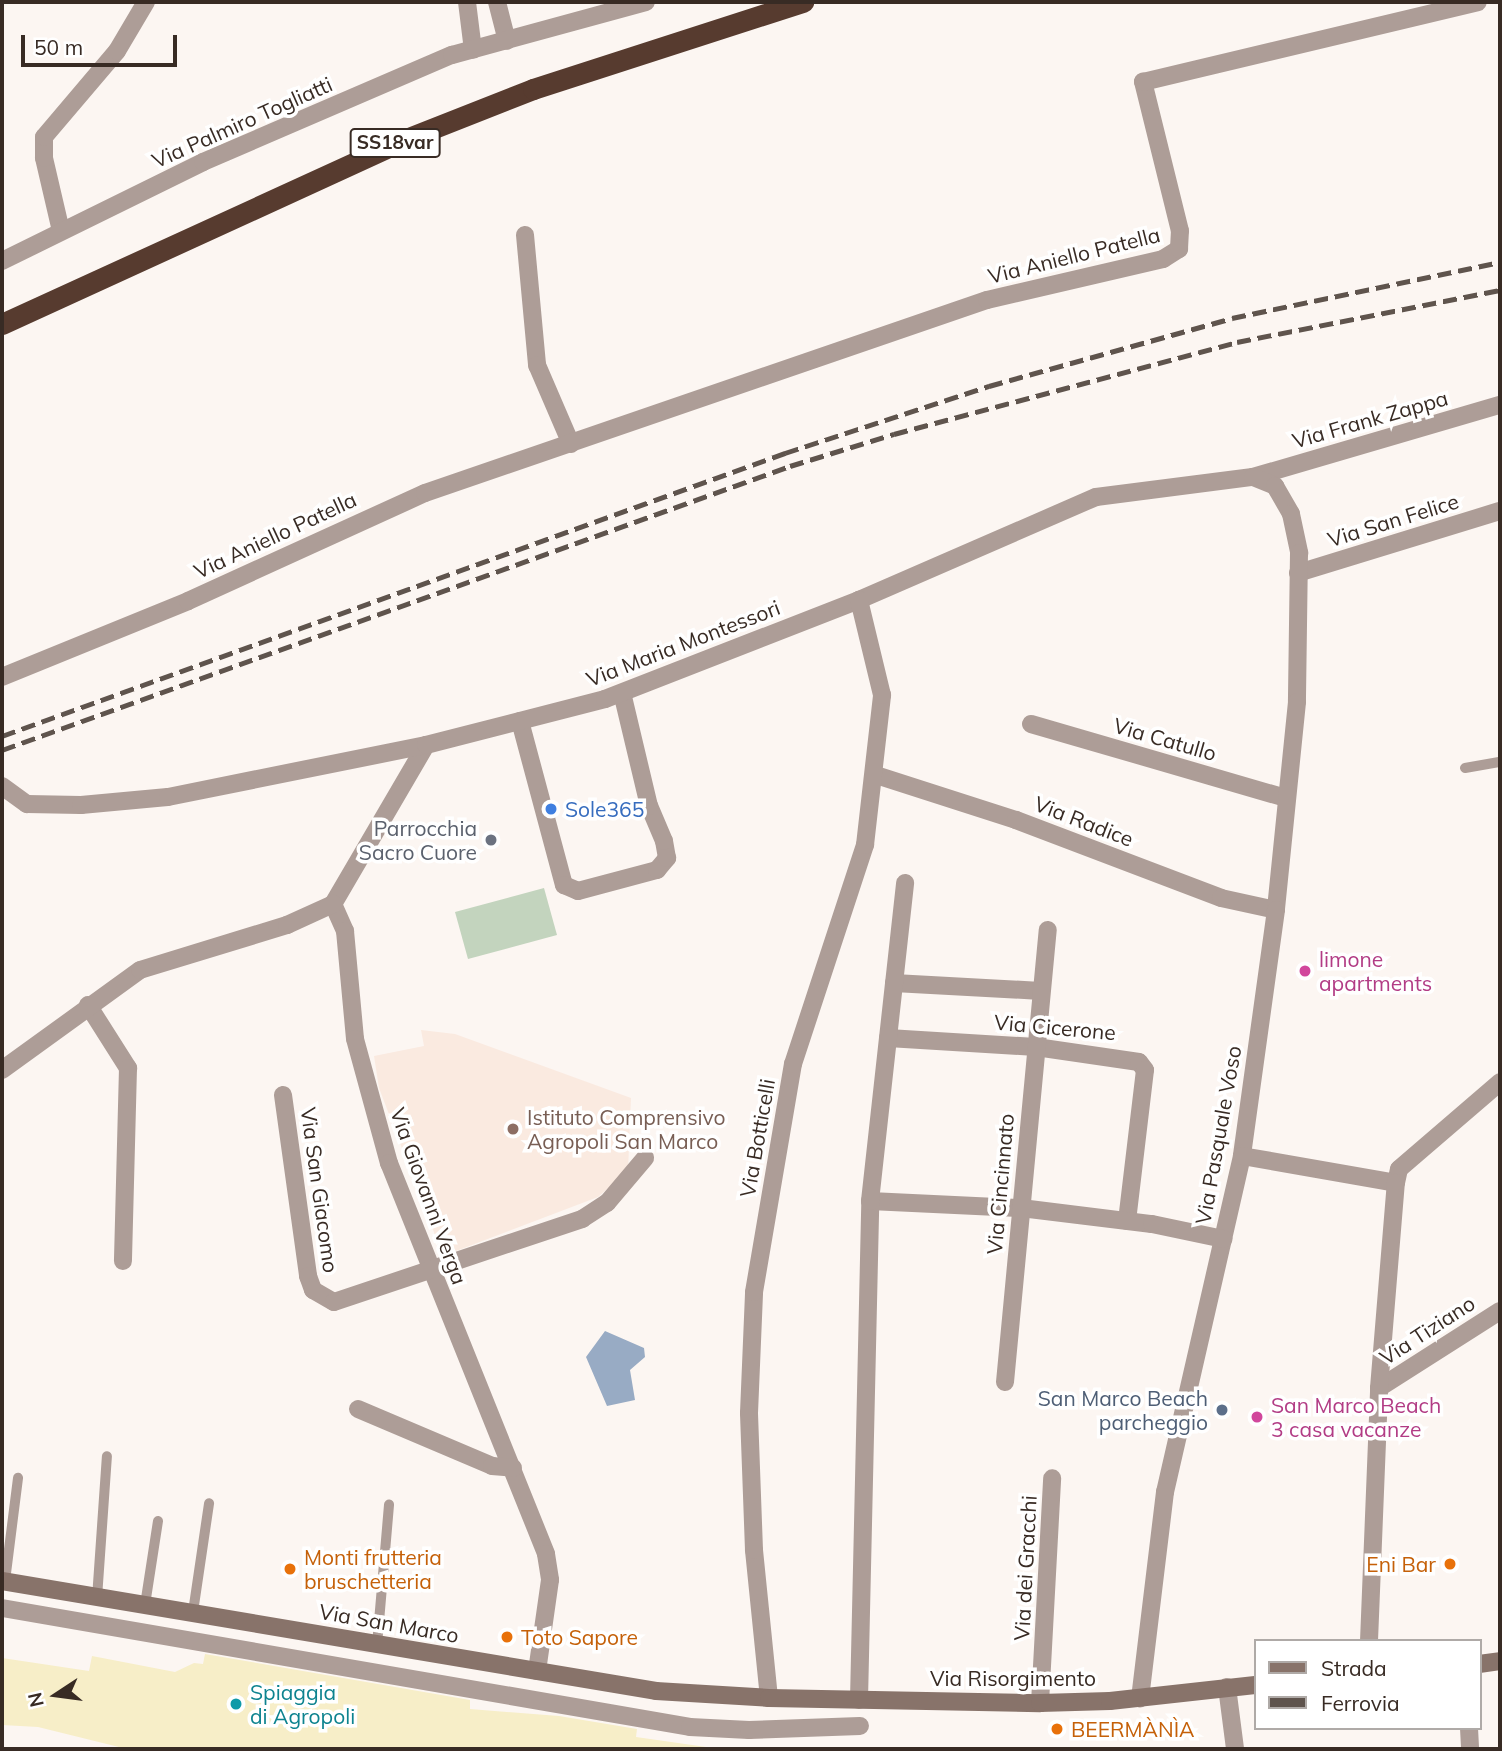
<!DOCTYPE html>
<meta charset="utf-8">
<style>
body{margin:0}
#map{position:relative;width:1502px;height:1751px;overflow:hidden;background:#fcf6f2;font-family:Mulish,sans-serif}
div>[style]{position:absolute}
.built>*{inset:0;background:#faeae0}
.green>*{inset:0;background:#c3d4be}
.sand>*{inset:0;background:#f7eec8}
.water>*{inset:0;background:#98abc4}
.lane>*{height:10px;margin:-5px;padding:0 5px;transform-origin:5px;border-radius:5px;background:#ad9d97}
.street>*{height:18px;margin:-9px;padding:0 9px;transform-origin:9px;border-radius:9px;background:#ad9d97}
.secondary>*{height:18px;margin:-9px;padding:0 9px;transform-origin:9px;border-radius:9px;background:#88736a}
.highway>*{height:21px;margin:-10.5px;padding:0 10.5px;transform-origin:10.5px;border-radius:10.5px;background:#573b2f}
.rail>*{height:5px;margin-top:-2.5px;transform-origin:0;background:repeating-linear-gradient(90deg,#5f544d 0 14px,transparent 0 21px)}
.dots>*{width:19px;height:19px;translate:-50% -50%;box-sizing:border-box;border:4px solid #fff;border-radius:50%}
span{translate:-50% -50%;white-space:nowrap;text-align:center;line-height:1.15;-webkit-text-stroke:7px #fff;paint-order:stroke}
.shield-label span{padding:2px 5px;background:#fff;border:2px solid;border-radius:5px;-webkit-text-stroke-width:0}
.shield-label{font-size:19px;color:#382b24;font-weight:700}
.street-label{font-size:21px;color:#382b24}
.shop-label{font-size:21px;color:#366cbe}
.left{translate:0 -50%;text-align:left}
.worship-label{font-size:21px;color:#5b616d}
.right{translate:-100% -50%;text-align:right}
.hotel-label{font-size:21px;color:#b23c85}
.education-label{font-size:21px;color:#785e54}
.service-label{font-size:21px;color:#4e5e75}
.food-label{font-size:21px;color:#c56008}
.culture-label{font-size:21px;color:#0d838f}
.frame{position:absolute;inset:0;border:4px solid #382b24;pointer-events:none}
.legend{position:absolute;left:1254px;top:1639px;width:228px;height:91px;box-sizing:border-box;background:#fff;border:2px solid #afaaa7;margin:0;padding:9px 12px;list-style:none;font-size:21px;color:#382b24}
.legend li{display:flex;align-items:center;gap:14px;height:35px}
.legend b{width:35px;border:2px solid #afaaa7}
.north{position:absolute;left:21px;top:1660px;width:70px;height:70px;-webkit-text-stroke:5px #fff;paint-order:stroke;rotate:257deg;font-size:19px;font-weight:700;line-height:28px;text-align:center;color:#382b24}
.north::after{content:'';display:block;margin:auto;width:24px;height:32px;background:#382b24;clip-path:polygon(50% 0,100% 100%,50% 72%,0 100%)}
.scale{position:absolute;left:21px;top:35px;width:156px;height:32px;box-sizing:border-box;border:4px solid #382b24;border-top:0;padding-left:9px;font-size:21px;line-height:24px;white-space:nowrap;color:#382b24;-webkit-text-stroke:5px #fff;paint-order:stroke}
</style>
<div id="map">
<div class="built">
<i style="clip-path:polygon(421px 1030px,455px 1034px,631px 1098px,628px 1171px,598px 1197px,443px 1256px,379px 1088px,374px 1056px,424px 1046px)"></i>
</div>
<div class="green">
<i style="clip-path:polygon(544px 888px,557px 935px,468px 959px,455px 912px)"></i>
</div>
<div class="sand">
<i style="clip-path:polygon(205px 1654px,470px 1700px,470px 1709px,559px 1716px,637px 1729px,636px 1737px,720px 1749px,127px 1749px,38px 1727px,2px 1725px,2px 1658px,89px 1671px,92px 1656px,175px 1672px,194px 1663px,203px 1664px)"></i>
</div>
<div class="water">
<i style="clip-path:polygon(605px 1331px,644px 1348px,645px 1357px,630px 1370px,635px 1400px,607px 1406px,586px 1357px)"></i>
</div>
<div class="lane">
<i style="left:1465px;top:768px;width:36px;rotate:-10deg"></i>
<i style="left:5px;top:1581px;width:104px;rotate:-82.8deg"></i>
<i style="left:97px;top:1598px;width:142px;rotate:-86deg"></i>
<i style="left:145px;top:1605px;width:85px;rotate:-81.2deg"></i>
<i style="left:193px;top:1612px;width:110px;rotate:-81.6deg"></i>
<i style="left:377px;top:1645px;width:141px;rotate:-85.1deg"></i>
</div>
<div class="street">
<i style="left:467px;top:2px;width:48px;rotate:82.9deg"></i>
<i style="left:497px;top:2px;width:40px;rotate:75.6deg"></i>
<i style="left:61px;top:231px;width:75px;rotate:-103.1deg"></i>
<i style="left:44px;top:158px;width:21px;rotate:-90deg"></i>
<i style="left:44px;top:137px;width:113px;rotate:-49.7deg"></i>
<i style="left:117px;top:51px;width:57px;rotate:-59.4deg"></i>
<i style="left:525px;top:235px;width:131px;rotate:84.7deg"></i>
<i style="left:537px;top:365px;width:86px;rotate:66.7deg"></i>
<i style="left:2px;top:261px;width:224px;rotate:-26.2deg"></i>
<i style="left:203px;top:162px;width:271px;rotate:-23.3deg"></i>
<i style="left:452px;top:55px;width:201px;rotate:-15.3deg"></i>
<i style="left:1253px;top:477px;width:257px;rotate:-16.3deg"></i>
<i style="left:1298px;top:573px;width:211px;rotate:-17.1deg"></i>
<i style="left:2px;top:677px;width:201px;rotate:-22.2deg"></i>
<i style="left:188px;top:601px;width:260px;rotate:-24.5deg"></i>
<i style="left:425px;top:493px;width:594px;rotate:-18.95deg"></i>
<i style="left:987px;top:300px;width:181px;rotate:-13.1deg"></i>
<i style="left:1163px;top:259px;width:19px;rotate:-32deg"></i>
<i style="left:1179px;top:249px;width:18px;rotate:-87deg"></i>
<i style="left:1180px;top:231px;width:154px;rotate:-103.9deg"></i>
<i style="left:1143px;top:82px;width:344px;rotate:-13.4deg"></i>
<i style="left:520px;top:721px;width:170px;rotate:75deg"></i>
<i style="left:564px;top:885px;width:15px;rotate:23deg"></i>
<i style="left:578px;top:891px;width:82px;rotate:-14.9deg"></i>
<i style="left:657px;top:870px;width:16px;rotate:-50deg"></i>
<i style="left:667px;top:858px;width:17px;rotate:-100deg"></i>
<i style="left:664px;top:841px;width:38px;rotate:-113deg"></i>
<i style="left:649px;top:806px;width:116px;rotate:-103.4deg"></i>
<i style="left:1031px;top:724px;width:266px;rotate:16.2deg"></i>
<i style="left:426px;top:745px;width:184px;rotate:120.3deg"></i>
<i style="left:333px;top:904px;width:30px;rotate:66deg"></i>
<i style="left:345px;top:931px;width:108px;rotate:84.7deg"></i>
<i style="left:355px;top:1039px;width:129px;rotate:74.7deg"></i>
<i style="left:389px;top:1163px;width:421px;rotate:68.1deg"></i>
<i style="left:546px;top:1554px;width:26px;rotate:81deg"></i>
<i style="left:550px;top:1580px;width:92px;rotate:98.1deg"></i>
<i style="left:876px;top:775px;width:147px;rotate:17.8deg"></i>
<i style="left:1016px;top:820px;width:219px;rotate:20.8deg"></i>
<i style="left:1221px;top:898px;width:56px;rotate:12.3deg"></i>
<i style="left:2px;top:786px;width:31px;rotate:36deg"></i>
<i style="left:27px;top:804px;width:54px;rotate:1.1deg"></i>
<i style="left:81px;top:805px;width:87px;rotate:-5.3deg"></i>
<i style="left:168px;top:797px;width:263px;rotate:-11.4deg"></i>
<i style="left:426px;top:745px;width:185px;rotate:-14.4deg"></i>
<i style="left:605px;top:699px;width:273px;rotate:-21.3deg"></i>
<i style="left:859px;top:600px;width:258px;rotate:-23.5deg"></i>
<i style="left:1096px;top:497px;width:158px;rotate:-7.3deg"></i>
<i style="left:1253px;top:477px;width:24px;rotate:22deg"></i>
<i style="left:1275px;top:486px;width:32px;rotate:60deg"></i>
<i style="left:1291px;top:514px;width:40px;rotate:78deg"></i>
<i style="left:1299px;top:553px;width:149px;rotate:90.8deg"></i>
<i style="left:1297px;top:702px;width:209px;rotate:95.8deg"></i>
<i style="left:1276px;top:910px;width:248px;rotate:97.9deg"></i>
<i style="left:1242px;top:1156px;width:345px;rotate:102.9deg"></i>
<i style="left:1165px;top:1492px;width:208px;rotate:96.9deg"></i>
<i style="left:894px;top:983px;width:147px;rotate:3.1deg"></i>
<i style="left:88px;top:1005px;width:75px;rotate:57.6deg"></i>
<i style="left:128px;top:1068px;width:193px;rotate:91.5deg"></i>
<i style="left:888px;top:1038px;width:148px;rotate:3.5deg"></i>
<i style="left:1036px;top:1047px;width:104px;rotate:8.3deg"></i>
<i style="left:1139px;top:1062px;width:10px;rotate:53deg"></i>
<i style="left:1145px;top:1070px;width:152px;rotate:96.8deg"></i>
<i style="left:2px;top:1070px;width:170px;rotate:-35.9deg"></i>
<i style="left:140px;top:970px;width:154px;rotate:-17deg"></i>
<i style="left:287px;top:925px;width:51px;rotate:-24.5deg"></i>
<i style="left:283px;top:1095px;width:183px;rotate:82.1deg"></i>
<i style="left:308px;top:1276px;width:15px;rotate:70deg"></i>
<i style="left:313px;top:1290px;width:24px;rotate:30deg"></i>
<i style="left:334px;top:1302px;width:262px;rotate:-18.5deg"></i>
<i style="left:582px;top:1219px;width:30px;rotate:-33deg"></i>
<i style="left:607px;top:1203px;width:59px;rotate:-49.8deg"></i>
<i style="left:1242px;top:1156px;width:156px;rotate:9.9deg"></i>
<i style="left:1396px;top:1183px;width:14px;rotate:-78deg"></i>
<i style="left:1399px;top:1169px;width:133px;rotate:-40.7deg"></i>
<i style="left:870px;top:1201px;width:151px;rotate:2.7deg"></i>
<i style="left:1021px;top:1208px;width:132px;rotate:7deg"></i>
<i style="left:1152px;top:1224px;width:73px;rotate:11.9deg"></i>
<i style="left:1005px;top:1382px;width:454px;rotate:-84.6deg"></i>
<i style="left:1379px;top:1388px;width:143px;rotate:-32.5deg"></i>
<i style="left:358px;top:1409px;width:146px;rotate:23deg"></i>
<i style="left:492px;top:1466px;width:21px;rotate:5deg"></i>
<i style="left:2px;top:1608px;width:698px;rotate:9.81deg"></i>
<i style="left:690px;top:1727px;width:59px;rotate:2.9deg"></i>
<i style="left:749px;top:1730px;width:111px;rotate:-2.1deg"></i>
<i style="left:1369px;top:1641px;width:253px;rotate:-87.7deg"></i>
<i style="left:1379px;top:1388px;width:206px;rotate:-85.3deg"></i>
<i style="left:1227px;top:1687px;width:63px;rotate:82.6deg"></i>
<i style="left:769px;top:1698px;width:149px;rotate:-95.8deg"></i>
<i style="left:754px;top:1550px;width:137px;rotate:-92.1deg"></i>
<i style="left:749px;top:1413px;width:121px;rotate:-87.6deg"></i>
<i style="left:754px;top:1292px;width:231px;rotate:-80.3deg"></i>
<i style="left:793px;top:1064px;width:231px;rotate:-71.8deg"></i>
<i style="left:865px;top:845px;width:151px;rotate:-83.5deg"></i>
<i style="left:882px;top:695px;width:98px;rotate:-103.6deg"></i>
<i style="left:859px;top:1700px;width:499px;rotate:-88.7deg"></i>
<i style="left:870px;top:1201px;width:320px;rotate:-83.7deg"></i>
<i style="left:1040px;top:1703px;width:225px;rotate:-86.9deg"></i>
<i style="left:1469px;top:1728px;width:21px;rotate:87deg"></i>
</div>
<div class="secondary">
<i style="left:2px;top:1581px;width:663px;rotate:9.55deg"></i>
<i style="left:656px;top:1691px;width:113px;rotate:3.5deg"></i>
<i style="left:769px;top:1698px;width:271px;rotate:1.1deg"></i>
<i style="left:1040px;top:1703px;width:70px;rotate:-1.6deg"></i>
<i style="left:1110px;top:1701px;width:146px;rotate:-6.3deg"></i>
<i style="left:1479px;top:1664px;width:21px;rotate:-8deg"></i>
</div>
<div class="highway">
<i style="left:2px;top:324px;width:439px;rotate:-24.6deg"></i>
<i style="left:401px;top:141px;width:142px;rotate:-21.5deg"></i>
<i style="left:533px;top:89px;width:284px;rotate:-17.9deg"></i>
</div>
<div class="rail">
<i style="left:2px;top:736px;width:833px;rotate:-19.87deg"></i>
<i style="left:785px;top:453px;width:215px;rotate:-18.2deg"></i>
<i style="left:989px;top:386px;width:252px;rotate:-15.6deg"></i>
<i style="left:1232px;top:318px;width:274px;rotate:-11.8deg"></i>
<i style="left:2px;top:750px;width:838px;rotate:-19.82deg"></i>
<i style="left:790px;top:466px;width:109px;rotate:-17.1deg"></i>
<i style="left:894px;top:434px;width:355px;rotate:-15deg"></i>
<i style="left:1237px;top:342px;width:268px;rotate:-11.2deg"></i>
</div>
<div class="dots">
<i style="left:551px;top:809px;background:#3f7fe0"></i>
<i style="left:491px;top:840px;background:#6b7280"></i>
<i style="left:1305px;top:971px;background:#d1479c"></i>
<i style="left:513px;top:1129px;background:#8d6e63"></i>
<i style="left:1222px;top:1410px;background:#5c6f8a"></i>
<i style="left:1257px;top:1417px;background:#d1479c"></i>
<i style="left:1450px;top:1564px;background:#e8710a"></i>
<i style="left:290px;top:1569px;background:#e8710a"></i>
<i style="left:507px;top:1637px;background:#e8710a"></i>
<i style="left:236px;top:1704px;background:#0f9aa8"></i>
<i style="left:1057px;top:1729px;background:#e8710a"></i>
</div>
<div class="shield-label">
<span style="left:395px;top:143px">SS18var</span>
</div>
<div class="street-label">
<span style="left:242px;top:122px;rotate:-24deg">Via Palmiro Togliatti</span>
<span style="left:1074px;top:255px;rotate:-14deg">Via Aniello Patella</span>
<span style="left:1370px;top:419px;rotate:-16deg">Via Frank Zappa</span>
<span style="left:1393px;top:520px;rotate:-17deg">Via San Felice</span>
<span style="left:275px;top:535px;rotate:-25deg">Via Aniello Patella</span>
<span style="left:683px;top:643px;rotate:-21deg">Via Maria Montessori</span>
<span style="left:1165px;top:739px;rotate:16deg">Via Catullo</span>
<span style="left:1084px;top:821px;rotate:21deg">Via Radice</span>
<span style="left:1055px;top:1027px;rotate:5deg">Via Cicerone</span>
<span style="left:1218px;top:1135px;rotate:-80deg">Via Pasquale Voso</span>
<span style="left:757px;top:1138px;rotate:-80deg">Via Botticelli</span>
<span style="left:1000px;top:1184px;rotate:-85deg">Via Cincinnato</span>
<span style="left:320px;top:1190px;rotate:82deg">Via San Giacomo</span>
<span style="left:429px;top:1196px;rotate:70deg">Via Giovanni Verga</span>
<span style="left:1427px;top:1330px;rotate:-33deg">Via Tiziano</span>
<span style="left:1025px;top:1568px;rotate:-87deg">Via dei Gracchi</span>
<span style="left:389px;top:1623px;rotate:10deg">Via San Marco</span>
<span style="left:1013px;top:1678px">Via Risorgimento</span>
</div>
<div class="shop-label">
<span class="left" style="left:565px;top:809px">Sole365</span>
</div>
<div class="worship-label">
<span class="right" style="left:477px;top:840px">Parrocchia<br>Sacro Cuore</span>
</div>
<div class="hotel-label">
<span class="left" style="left:1319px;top:971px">limone<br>apartments</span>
<span class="left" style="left:1271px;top:1417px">San Marco Beach<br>3 casa vacanze</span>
</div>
<div class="education-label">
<span class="left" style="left:527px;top:1129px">Istituto Comprensivo<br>Agropoli San Marco</span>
</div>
<div class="service-label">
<span class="right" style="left:1208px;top:1410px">San Marco Beach<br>parcheggio</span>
</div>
<div class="food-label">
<span class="left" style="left:304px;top:1569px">Monti frutteria<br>bruschetteria</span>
<span class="right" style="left:1436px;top:1564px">Eni Bar</span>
<span class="left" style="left:521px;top:1637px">Toto Sapore</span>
<span class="left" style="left:1071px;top:1729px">BEERMÀNÌA</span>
</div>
<div class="culture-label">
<span class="left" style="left:250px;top:1704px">Spiaggia<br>di Agropoli</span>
</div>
<div class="frame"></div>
<ul class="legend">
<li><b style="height:9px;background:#88736a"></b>Strada</li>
<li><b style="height:9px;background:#5f544d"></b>Ferrovia</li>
</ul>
<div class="north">N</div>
<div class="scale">50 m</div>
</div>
